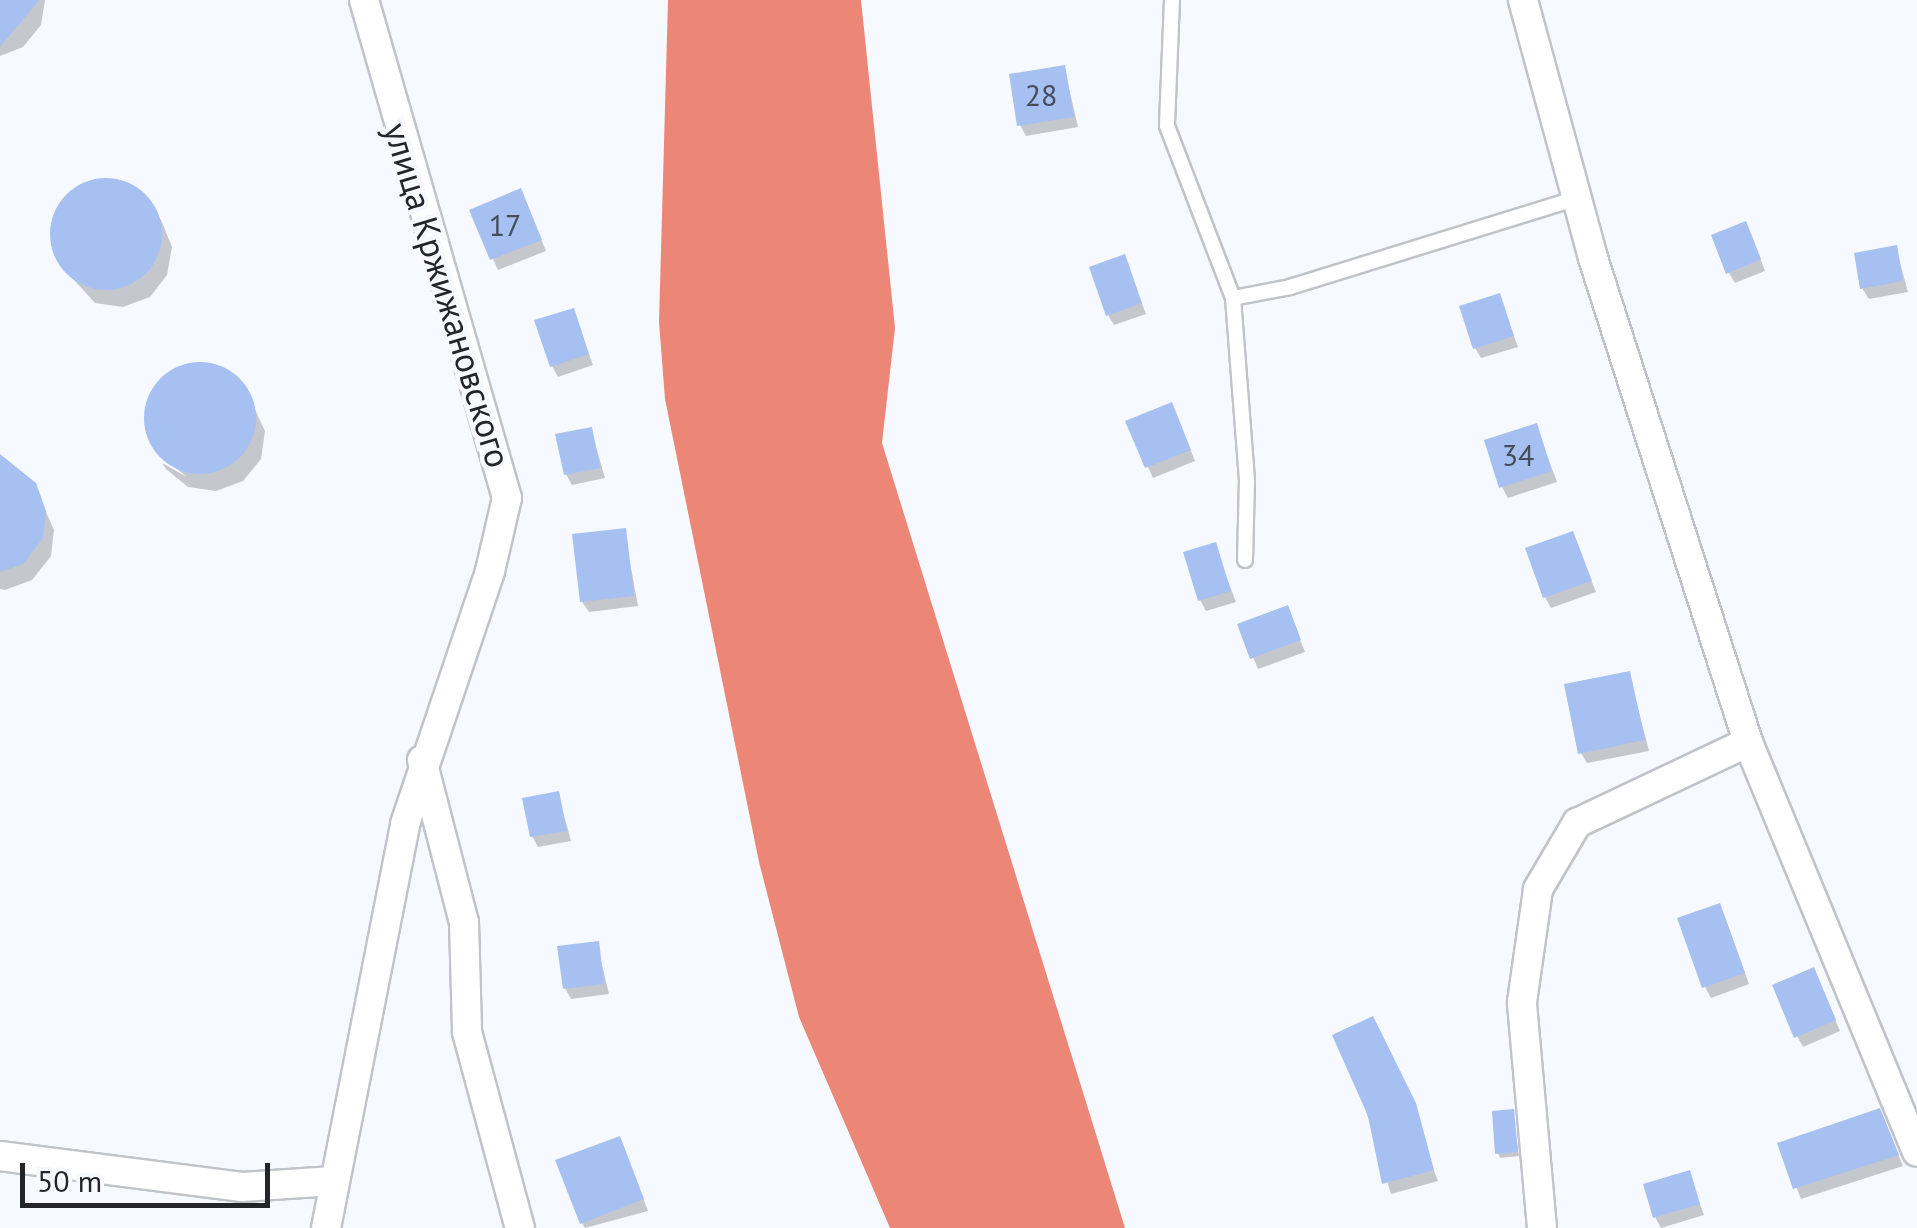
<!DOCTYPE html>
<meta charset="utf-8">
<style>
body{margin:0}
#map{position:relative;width:1917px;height:1228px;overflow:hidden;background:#f6f9ff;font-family:"PT Sans",sans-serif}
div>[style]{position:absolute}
.water>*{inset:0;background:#ec8677}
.shadow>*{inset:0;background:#0003}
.building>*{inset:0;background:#a7c0f2}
.round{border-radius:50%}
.roads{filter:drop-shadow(2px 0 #c0c3c8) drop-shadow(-2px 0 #c0c3c8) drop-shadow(0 2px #c0c3c8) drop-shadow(0 -2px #c0c3c8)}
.lane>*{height:14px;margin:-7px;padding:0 7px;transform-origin:7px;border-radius:7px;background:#fff}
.street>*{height:28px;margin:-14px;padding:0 14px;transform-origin:14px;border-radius:14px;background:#fff}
span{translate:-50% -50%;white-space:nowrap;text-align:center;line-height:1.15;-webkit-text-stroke:9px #f6f9ff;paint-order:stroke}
.number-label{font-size:30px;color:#454c5a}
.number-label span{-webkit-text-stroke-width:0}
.street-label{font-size:35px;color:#242528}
.scale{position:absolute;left:20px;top:1163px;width:250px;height:45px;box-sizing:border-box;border:5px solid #242528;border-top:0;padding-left:12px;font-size:30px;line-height:35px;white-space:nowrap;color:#242528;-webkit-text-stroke:8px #f6f9ff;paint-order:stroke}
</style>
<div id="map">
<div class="water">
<i style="clip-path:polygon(668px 0,861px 0,895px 328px,882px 443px,1125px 1228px,890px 1228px,799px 1017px,759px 862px,665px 399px,659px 322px)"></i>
</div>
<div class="shadow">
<i style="clip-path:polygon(0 0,45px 0,41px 25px,23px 47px,0 56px)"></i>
<i style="clip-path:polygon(1064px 67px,1078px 127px,1026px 136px,1020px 125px)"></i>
<i style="clip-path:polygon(86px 183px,129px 184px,161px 220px,172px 247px,167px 275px,150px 297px,123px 307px,95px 303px,62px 267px,52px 240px,56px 212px)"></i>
<i style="clip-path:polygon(526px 202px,546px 251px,498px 270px,472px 211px)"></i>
<i style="clip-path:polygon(1751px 234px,1765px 271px,1735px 283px,1729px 273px)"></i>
<i style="clip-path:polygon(1896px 248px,1908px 292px,1869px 299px,1862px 288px)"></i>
<i style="clip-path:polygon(1124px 257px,1146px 314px,1114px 325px,1108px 315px)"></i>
<i style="clip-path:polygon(1499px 296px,1518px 347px,1481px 358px,1475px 348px)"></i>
<i style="clip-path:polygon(573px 311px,593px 365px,558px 377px,552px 366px)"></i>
<i style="clip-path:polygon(210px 364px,244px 386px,265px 431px,261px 459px,243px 481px,216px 491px,188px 487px,166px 469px,162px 463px,187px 477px,156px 452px,145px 424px,150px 396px,167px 374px)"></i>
<i style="clip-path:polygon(1177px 416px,1195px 461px,1153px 478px,1128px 423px)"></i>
<i style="clip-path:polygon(1536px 426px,1557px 482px,1508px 498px,1502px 487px)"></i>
<i style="clip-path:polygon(591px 429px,605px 478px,572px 485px,566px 474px)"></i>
<i style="clip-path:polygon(0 465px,34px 485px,54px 530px,51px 556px,32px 580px,5px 590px,0 589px)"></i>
<i style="clip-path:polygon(624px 530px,638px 606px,589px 612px,582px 602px)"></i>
<i style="clip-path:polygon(1572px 534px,1596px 592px,1551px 608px,1545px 597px)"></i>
<i style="clip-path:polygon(1214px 545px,1236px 602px,1206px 611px,1200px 600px)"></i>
<i style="clip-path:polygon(1287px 608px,1305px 652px,1258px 669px,1240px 625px)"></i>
<i style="clip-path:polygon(1629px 673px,1649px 751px,1587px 763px,1581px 753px)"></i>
<i style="clip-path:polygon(558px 793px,571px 841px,538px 847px,532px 836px)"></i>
<i style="clip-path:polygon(1725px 917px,1749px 984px,1711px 998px,1705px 987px)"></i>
<i style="clip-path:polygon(597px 944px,609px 994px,571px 999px,565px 988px)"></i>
<i style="clip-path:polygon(1819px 981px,1840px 1031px,1803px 1047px,1797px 1036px)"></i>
<i style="clip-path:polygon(1378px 1030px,1438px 1181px,1391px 1194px,1360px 1091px)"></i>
<i style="clip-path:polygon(1512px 1111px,1519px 1156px,1500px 1158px,1498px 1153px)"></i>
<i style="clip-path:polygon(1885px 1122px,1903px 1166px,1801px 1199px,1780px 1145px)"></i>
<i style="clip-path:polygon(625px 1150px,648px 1211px,585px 1228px,582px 1223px)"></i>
<i style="clip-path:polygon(1689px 1173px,1704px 1215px,1661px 1228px,1655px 1217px)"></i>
</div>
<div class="building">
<i style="clip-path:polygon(0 0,39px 0,0 47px)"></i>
<i style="clip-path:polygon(1065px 65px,1074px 117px,1017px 126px,1009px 74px)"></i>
<i class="round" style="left:50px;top:178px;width:112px;height:112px"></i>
<i style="clip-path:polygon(521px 188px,542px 240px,490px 260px,469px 210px)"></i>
<i style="clip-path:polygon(1746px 221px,1761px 259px,1726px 274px,1711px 235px)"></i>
<i style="clip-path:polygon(1897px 245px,1903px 281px,1860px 289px,1854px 253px)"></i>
<i style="clip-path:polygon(1125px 254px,1142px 303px,1106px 316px,1089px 267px)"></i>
<i style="clip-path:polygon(1500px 293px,1514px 336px,1473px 349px,1459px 306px)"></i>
<i style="clip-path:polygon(574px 308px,589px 354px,550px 367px,534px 320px)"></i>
<i class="round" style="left:144px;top:362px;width:112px;height:112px"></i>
<i style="clip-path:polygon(1172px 402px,1191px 450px,1145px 468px,1125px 421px)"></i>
<i style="clip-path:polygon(1537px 423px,1552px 471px,1499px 488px,1484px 440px)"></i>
<i style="clip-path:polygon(592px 427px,600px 468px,564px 475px,555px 434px)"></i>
<i style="clip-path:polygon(0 454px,36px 483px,46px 511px,43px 538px,23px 564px,0 572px)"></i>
<i style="clip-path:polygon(626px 528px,634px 596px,580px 602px,572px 534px)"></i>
<i style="clip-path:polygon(1573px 531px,1592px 581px,1543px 598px,1525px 548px)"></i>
<i style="clip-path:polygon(1216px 542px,1231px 591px,1198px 601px,1183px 552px)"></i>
<i style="clip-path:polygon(1288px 605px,1301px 640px,1250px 659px,1237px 624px)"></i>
<i style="clip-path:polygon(1630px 671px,1645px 740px,1578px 754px,1564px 684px)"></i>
<i style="clip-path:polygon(559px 791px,567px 831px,530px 837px,522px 798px)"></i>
<i style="clip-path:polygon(1720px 903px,1745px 973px,1702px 988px,1677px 918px)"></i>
<i style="clip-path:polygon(599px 941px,604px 984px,563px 989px,557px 946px)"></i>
<i style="clip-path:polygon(1814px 967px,1836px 1020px,1794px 1038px,1772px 985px)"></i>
<i style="clip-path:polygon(1373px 1016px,1416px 1103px,1434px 1170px,1382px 1184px,1368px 1116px,1332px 1035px)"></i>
<i style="clip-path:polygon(1880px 1108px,1899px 1155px,1793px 1189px,1777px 1143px)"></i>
<i style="clip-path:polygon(1514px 1109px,1518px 1152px,1495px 1154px,1492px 1111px)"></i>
<i style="clip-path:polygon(620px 1136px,644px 1199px,580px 1224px,555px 1160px)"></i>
<i style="clip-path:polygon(1690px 1170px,1700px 1204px,1653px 1218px,1643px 1184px)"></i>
</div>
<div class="roads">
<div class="lane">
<i style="left:1172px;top:0;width:126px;rotate:92.3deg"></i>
<i style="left:1167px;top:126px;width:184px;rotate:69deg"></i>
<i style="left:1233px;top:298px;width:182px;rotate:85.6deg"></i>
<i style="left:1247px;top:479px;width:81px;rotate:91.4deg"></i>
<i style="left:1233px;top:298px;width:58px;rotate:-10.9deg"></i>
<i style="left:1290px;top:287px;width:300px;rotate:-17.2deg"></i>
</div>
<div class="street">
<i style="left:1523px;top:0;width:267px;rotate:74.8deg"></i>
<i style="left:1593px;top:258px;width:508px;rotate:72.24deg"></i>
<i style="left:1748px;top:742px;width:443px;rotate:67.6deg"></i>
<i style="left:422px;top:760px;width:167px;rotate:75.5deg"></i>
<i style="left:464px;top:922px;width:110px;rotate:88.4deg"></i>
<i style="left:467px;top:1032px;width:203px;rotate:74.9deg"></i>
<i style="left:0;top:1156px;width:244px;rotate:7.3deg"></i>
<i style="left:242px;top:1187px;width:92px;rotate:-3.7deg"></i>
<i style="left:326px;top:1228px;width:412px;rotate:-78.9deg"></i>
<i style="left:405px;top:824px;width:267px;rotate:-71.4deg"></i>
<i style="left:490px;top:571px;width:75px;rotate:-76.9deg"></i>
<i style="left:507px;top:498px;width:518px;rotate:-106.02deg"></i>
<i style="left:1542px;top:1228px;width:227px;rotate:-95.1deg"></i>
<i style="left:1522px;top:1002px;width:114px;rotate:-81.9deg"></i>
<i style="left:1538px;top:889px;width:77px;rotate:-59.4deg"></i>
<i style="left:1577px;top:823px;width:189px;rotate:-25.3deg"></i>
</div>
</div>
<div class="number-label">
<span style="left:1041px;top:95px">28</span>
<span style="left:505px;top:225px">17</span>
<span style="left:1518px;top:455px">34</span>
</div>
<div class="street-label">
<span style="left:448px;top:295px;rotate:73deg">улица Кржижановского</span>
</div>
<div class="scale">50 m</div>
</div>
